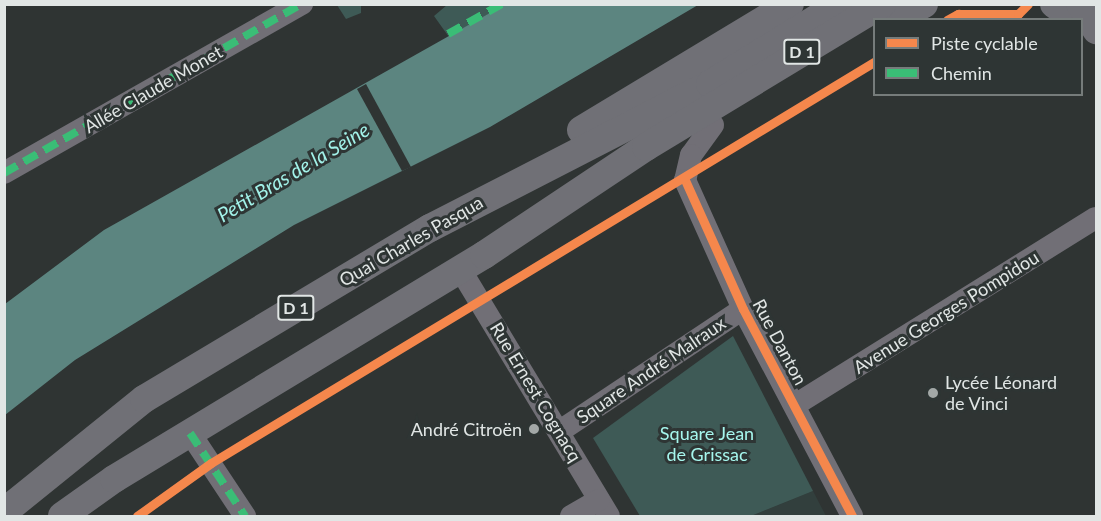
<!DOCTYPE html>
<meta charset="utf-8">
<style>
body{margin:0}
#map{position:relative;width:1101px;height:521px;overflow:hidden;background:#2f3433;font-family:Lato,sans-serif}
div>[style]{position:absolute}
.built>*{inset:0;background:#323f3d}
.green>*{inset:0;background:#3e5a56}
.water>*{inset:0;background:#5c8580}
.pier>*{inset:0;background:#2f3433}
.minor>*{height:22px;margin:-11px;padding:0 11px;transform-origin:11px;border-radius:11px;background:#716f76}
.major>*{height:28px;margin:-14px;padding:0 14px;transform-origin:14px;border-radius:14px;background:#707076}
.quiet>*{height:8px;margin-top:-4px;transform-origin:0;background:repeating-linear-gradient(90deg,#3abd76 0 15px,transparent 0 23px)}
.cycleway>*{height:9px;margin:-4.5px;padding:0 4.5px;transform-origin:4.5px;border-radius:4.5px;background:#f5874c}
.dots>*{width:16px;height:16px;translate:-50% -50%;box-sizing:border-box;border:3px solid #2e3534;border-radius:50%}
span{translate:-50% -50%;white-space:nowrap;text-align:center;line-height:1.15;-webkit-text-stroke:6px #2e3534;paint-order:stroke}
.shield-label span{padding:2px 4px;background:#2e3534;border:2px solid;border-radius:4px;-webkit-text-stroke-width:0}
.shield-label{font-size:16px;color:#e1e6e5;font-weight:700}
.street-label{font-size:18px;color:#e1e6e5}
.poi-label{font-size:18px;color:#e1e6e5}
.left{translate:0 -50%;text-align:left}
.right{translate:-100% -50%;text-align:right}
.park-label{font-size:18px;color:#a6f6ed}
.water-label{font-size:20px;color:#a2f2e9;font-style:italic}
.frame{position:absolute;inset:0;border:6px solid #e1e6e5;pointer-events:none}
.legend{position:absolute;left:873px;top:18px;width:210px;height:78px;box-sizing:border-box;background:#2e3534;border:2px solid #767c7b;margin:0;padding:8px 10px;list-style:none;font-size:18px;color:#e1e6e5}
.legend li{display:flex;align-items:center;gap:12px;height:30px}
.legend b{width:30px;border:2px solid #767c7b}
</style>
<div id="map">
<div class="built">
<i style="clip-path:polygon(813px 491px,826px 516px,751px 516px)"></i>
</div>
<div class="green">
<i style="clip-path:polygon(337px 5px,361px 5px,361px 13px,346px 19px)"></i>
<i style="clip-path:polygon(447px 5px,447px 4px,504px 5px,449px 37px,434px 16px)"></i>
<i style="clip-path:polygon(733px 336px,813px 491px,751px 516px,640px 516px,593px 438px)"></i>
</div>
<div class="water">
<i style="clip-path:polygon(504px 5px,698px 5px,490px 127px,294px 225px,75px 360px,5px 415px,5px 304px,104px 230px)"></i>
</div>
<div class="pier">
<i style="clip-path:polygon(366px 84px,411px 167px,402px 171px,357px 89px)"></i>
</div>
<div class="minor">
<i style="left:713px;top:125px;width:37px;rotate:126deg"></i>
<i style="left:691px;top:155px;width:26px;rotate:103deg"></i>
<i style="left:685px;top:180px;width:141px;rotate:65.8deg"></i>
<i style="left:743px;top:309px;width:234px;rotate:62.2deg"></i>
<i style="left:4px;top:173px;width:343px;rotate:-29.6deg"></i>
<i style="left:460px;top:269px;width:288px;rotate:58.9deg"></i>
<i style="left:795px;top:405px;width:354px;rotate:-31.9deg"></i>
<i style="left:560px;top:431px;width:220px;rotate:-33.7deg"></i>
<i style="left:190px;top:433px;width:100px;rotate:56.5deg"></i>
<i style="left:571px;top:516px;width:32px;rotate:-30deg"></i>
</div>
<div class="major">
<i style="left:1054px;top:4px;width:26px;rotate:37deg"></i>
<i style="left:1080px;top:4px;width:31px;rotate:58deg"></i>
<i style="left:894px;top:20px;width:34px;rotate:-28deg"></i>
<i style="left:581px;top:130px;width:244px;rotate:-31.1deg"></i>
<i style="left:4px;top:512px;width:180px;rotate:-38.9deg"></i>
<i style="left:144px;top:399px;width:333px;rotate:-30.9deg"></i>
<i style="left:430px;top:228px;width:315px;rotate:-27.2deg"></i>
<i style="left:710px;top:84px;width:153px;rotate:-31.6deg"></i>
<i style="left:62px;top:516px;width:64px;rotate:-35.4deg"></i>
<i style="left:114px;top:479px;width:433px;rotate:-31.2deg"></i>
<i style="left:484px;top:255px;width:195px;rotate:-33.7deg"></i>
<i style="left:646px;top:147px;width:276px;rotate:-31.2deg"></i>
</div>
<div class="quiet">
<i style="left:448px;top:34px;width:62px;rotate:-29.1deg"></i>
<i style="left:4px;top:173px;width:343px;rotate:-29.6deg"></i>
<i style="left:190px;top:433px;width:100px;rotate:56.5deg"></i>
</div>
<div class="cycleway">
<i style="left:947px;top:20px;width:13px;rotate:-29deg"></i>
<i style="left:958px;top:14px;width:60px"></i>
<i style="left:1018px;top:14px;width:14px;rotate:-45deg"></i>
<i style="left:685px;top:180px;width:141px;rotate:65.8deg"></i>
<i style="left:743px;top:309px;width:234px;rotate:62.2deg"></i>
<i style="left:137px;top:516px;width:91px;rotate:-35.6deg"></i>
<i style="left:211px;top:463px;width:775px;rotate:-31.17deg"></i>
</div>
<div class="dots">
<i style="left:933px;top:393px;background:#a3a8a7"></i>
<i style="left:534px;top:429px;background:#a3a8a7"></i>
</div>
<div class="shield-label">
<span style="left:802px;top:52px">D 1</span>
<span style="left:296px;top:308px">D 1</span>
</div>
<div class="street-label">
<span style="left:153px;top:89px;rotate:-30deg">Allée Claude Monet</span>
<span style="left:411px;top:241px;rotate:-30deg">Quai Charles Pasqua</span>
<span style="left:946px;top:312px;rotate:-32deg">Avenue Georges Pompidou</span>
<span style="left:780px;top:342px;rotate:62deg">Rue Danton</span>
<span style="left:651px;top:370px;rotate:-34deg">Square André Malraux</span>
<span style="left:536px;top:392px;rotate:59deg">Rue Ernest Cognacq</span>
</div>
<div class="poi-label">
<span class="left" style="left:945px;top:393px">Lycée Léonard<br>de Vinci</span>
<span class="right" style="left:522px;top:429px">André Citroën</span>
</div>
<div class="park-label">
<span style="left:707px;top:444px">Square Jean<br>de Grissac</span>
</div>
<div class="water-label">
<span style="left:293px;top:172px;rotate:-31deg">Petit Bras de la Seine</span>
</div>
<div class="frame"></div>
<ul class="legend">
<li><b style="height:8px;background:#f5874c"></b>Piste cyclable</li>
<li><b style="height:8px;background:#3abd76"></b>Chemin</li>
</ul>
</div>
